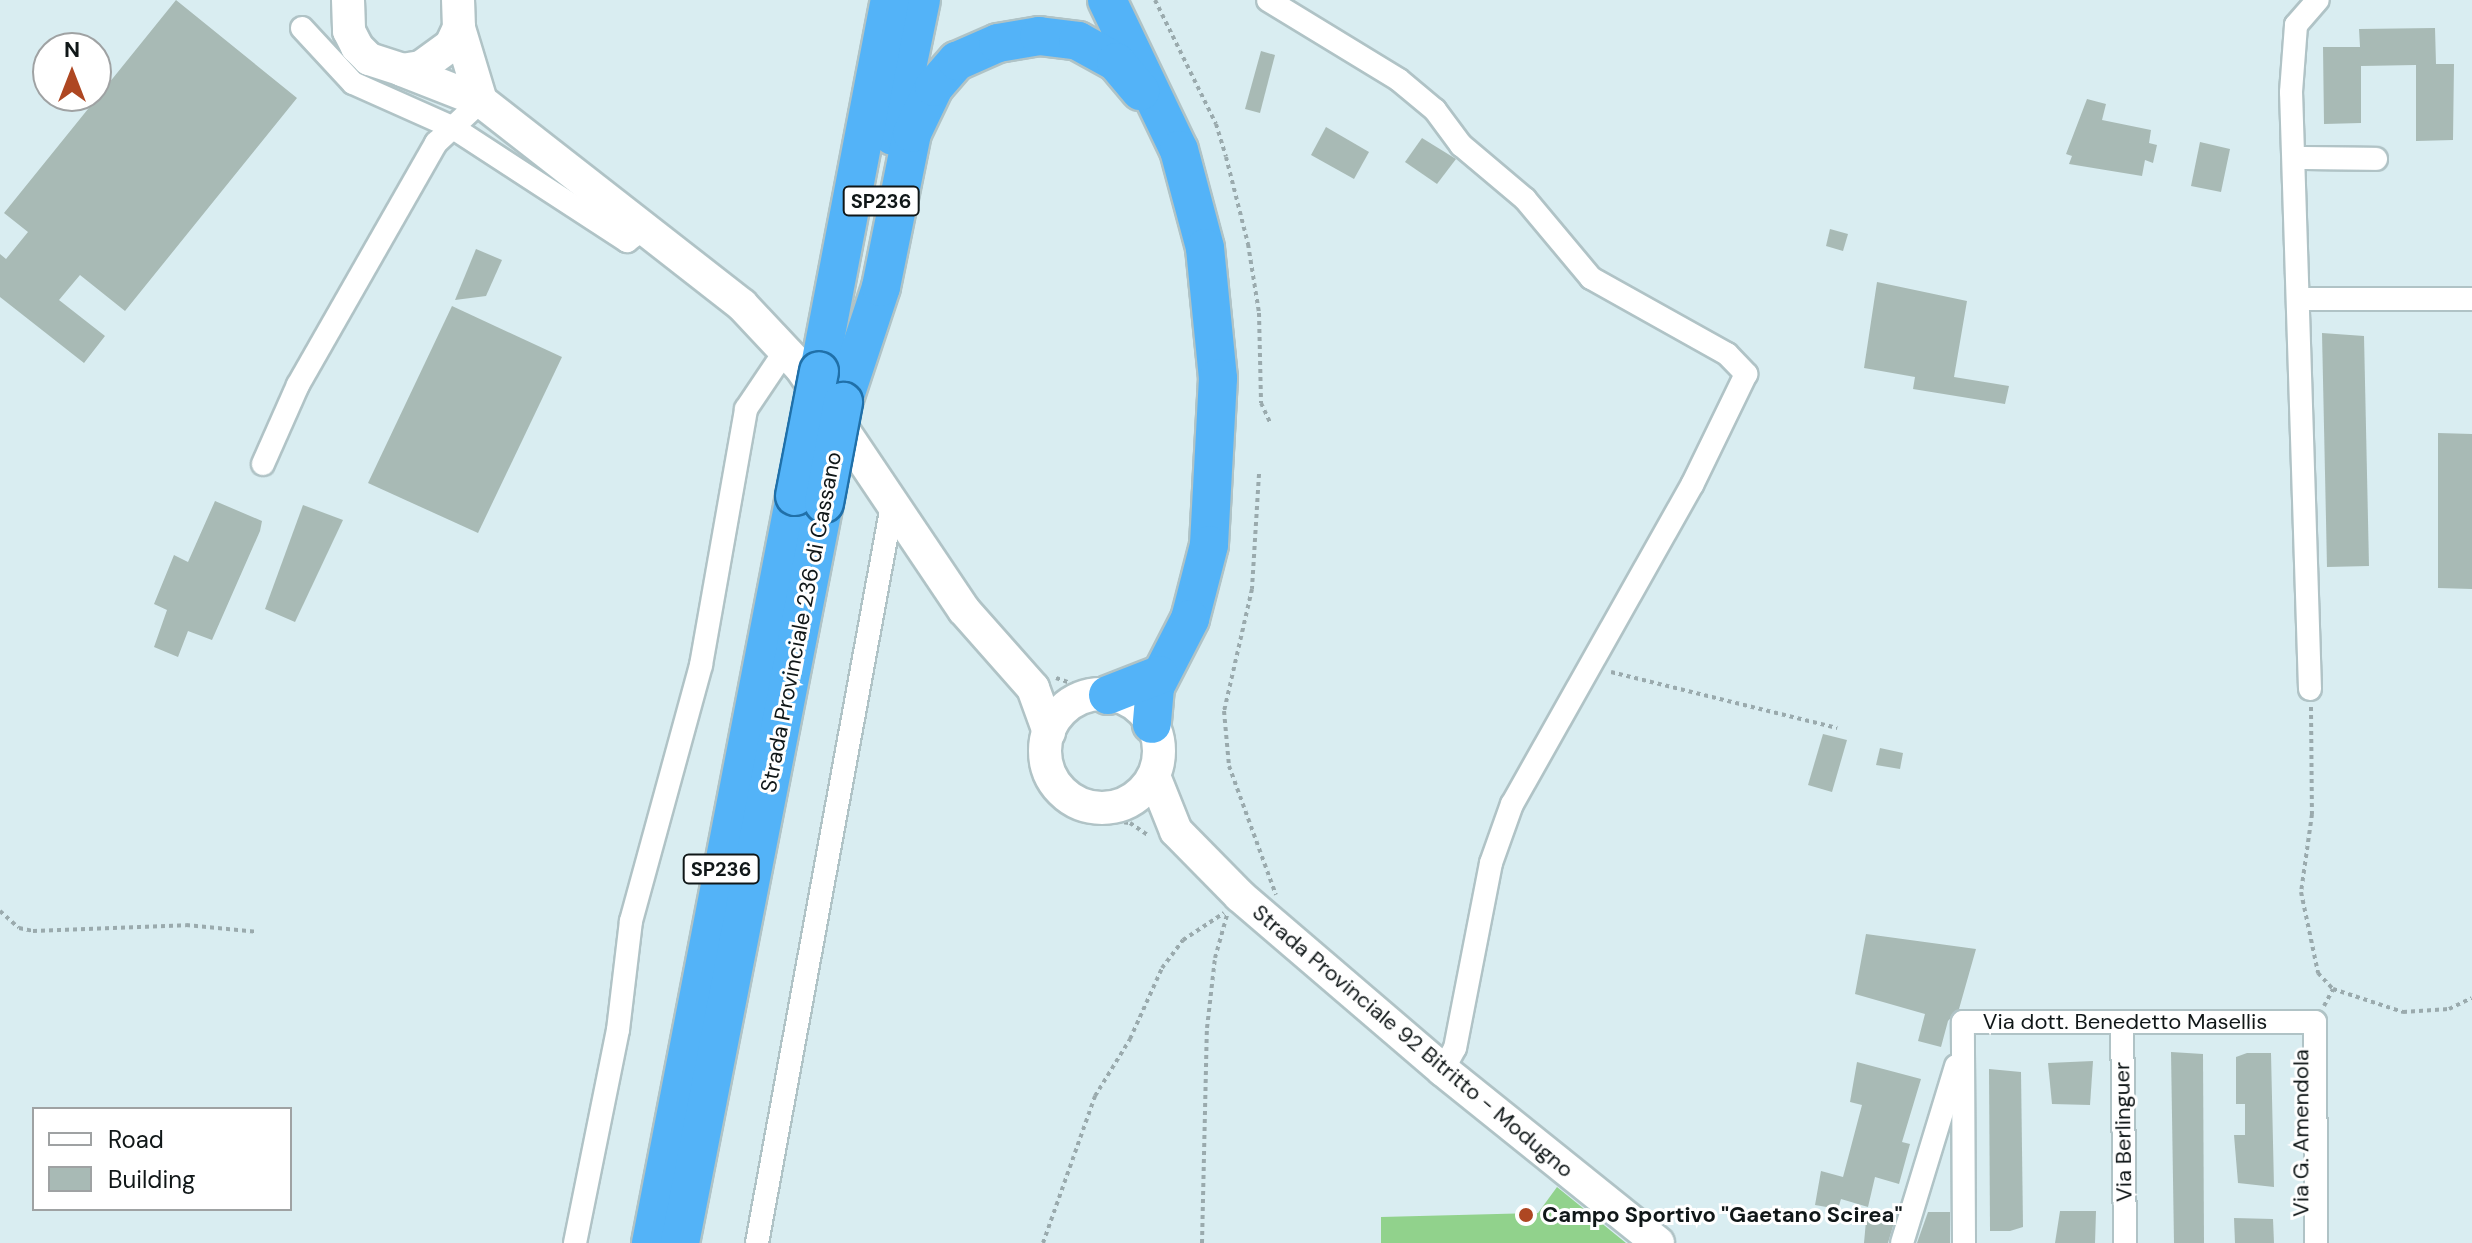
<!DOCTYPE html>
<style>
body{margin:0}
#map{position:relative;width:2472px;height:1243px;overflow:hidden;background:#d9edf1;font-family:"DM Sans",sans-serif}
div>[style]{position:absolute}
.green>*{inset:0;background:#91d28c}
.building>*{inset:0;background:#a8bab5}
.path>*{height:4px;margin-top:-2px;transform-origin:0;background:repeating-linear-gradient(90deg,#9aaaad 0 4px,transparent 0 8px)}
.roads{filter:drop-shadow(2px 0 #b0c3c6) drop-shadow(-2px 0 #b0c3c6) drop-shadow(0 2px #b0c3c6) drop-shadow(0 -2px #b0c3c6)}
.minor>*{height:22px;margin:-11px;padding:0 11px;transform-origin:11px;border-radius:11px;background:#fff}
.secondary>*{height:32px;margin:-16px;padding:0 16px;transform-origin:16px;border-radius:16px;background:#fff}
.secondary>.ring{margin:-16px;padding:0;box-sizing:content-box;background:none;border:32px solid #fff;border-radius:50%}
.trunk>*{height:38px;margin:-19px;padding:0 19px;transform-origin:19px;border-radius:19px;background:#53b3f8}
.bridges{filter:drop-shadow(2px 0 #2070a9) drop-shadow(-2px 0 #2070a9) drop-shadow(0 2px #2070a9) drop-shadow(0 -2px #2070a9)}
.trunk-bridge>*{height:38px;margin:-19px;padding:0 19px;transform-origin:19px;border-radius:19px;background:#53b3f8}
.dots>*{width:22px;height:22px;translate:-50% -50%;box-sizing:border-box;border:4px solid #fff;border-radius:50%}
span{translate:-50% -50%;white-space:nowrap;text-align:center;line-height:1.15;-webkit-text-stroke:6px #fff;paint-order:stroke}
.shield-label span{padding:2px 6px;background:#fff;border:2px solid;border-radius:6px;-webkit-text-stroke-width:0}
.shield-label{font-size:20px;color:#101718;font-weight:700}
.street-label{font-size:22px;color:#101718}
.poi-label{font-size:22px;color:#101718;font-weight:700}
.left{translate:0 -50%;text-align:left}
.legend{position:absolute;left:32px;top:1107px;width:260px;height:104px;box-sizing:border-box;background:#fff;border:2px solid #9fa2a3;margin:0;padding:10px 14px;list-style:none;font-size:24px;color:#101718}
.legend li{display:flex;align-items:center;gap:16px;height:40px}
.legend b{width:40px;border:2px solid #9fa2a3}
.north{position:absolute;left:32px;top:32px;width:80px;height:80px;box-sizing:border-box;background:#fff;border:2px solid #9fa2a3;border-radius:50%;rotate:0deg;font-size:22px;font-weight:700;line-height:32px;text-align:center;color:#101718}
.north::after{content:'';display:block;margin:auto;width:28px;height:36px;background:#ae4722;clip-path:polygon(50% 0,100% 100%,50% 72%,0 100%)}
</style>
<div id="map">
<div class="green">
<i style="clip-path:polygon(1557px 1187px,1626px 1243px,1381px 1243px,1381px 1217px,1538px 1213px)"></i>
</div>
<div class="building">
<i style="clip-path:polygon(176px 0,297px 98px,125px 311px,80px 275px,59px 300px,105px 336px,84px 363px,0 297px,0 254px,6px 259px,28px 232px,4px 213px)"></i>
<i style="clip-path:polygon(2435px 28px,2436px 64px,2454px 64px,2453px 140px,2416px 141px,2416px 65px,2361px 66px,2361px 123px,2324px 124px,2323px 47px,2360px 47px,2359px 29px)"></i>
<i style="clip-path:polygon(1261px 51px,1275px 55px,1260px 113px,1245px 109px)"></i>
<i style="clip-path:polygon(2087px 99px,2106px 104px,2102px 120px,2151px 130px,2149px 143px,2157px 145px,2153px 163px,2145px 160px,2142px 176px,2069px 164px,2072px 156px,2066px 154px)"></i>
<i style="clip-path:polygon(1326px 127px,1369px 152px,1354px 179px,1311px 155px)"></i>
<i style="clip-path:polygon(1422px 138px,1456px 159px,1437px 184px,1405px 162px)"></i>
<i style="clip-path:polygon(2200px 142px,2230px 149px,2221px 192px,2191px 186px)"></i>
<i style="clip-path:polygon(1830px 229px,1848px 234px,1843px 251px,1826px 246px)"></i>
<i style="clip-path:polygon(476px 249px,502px 260px,486px 296px,455px 300px)"></i>
<i style="clip-path:polygon(1877px 282px,1967px 301px,1954px 377px,2009px 386px,2005px 404px,1913px 389px,1915px 377px,1864px 368px)"></i>
<i style="clip-path:polygon(452px 306px,562px 357px,478px 533px,368px 483px)"></i>
<i style="clip-path:polygon(2322px 333px,2364px 336px,2369px 566px,2327px 567px)"></i>
<i style="clip-path:polygon(2438px 433px,2472px 434px,2472px 589px,2438px 588px)"></i>
<i style="clip-path:polygon(215px 501px,262px 521px,260px 531px,212px 640px,188px 631px,178px 657px,154px 647px,167px 610px,154px 604px,174px 555px,188px 562px)"></i>
<i style="clip-path:polygon(303px 505px,343px 520px,295px 622px,265px 609px)"></i>
<i style="clip-path:polygon(1823px 734px,1847px 740px,1832px 792px,1808px 785px)"></i>
<i style="clip-path:polygon(1880px 748px,1903px 753px,1900px 769px,1876px 765px)"></i>
<i style="clip-path:polygon(1866px 934px,1976px 949px,1959px 1009px,1948px 1021px,1941px 1047px,1918px 1041px,1925px 1014px,1855px 994px)"></i>
<i style="clip-path:polygon(2171px 1052px,2203px 1054px,2204px 1243px,2174px 1243px)"></i>
<i style="clip-path:polygon(2247px 1053px,2271px 1053px,2274px 1187px,2238px 1183px,2234px 1135px,2245px 1135px,2245px 1104px,2236px 1104px,2236px 1057px)"></i>
<i style="clip-path:polygon(2093px 1061px,2090px 1105px,2052px 1104px,2048px 1063px)"></i>
<i style="clip-path:polygon(1857px 1062px,1921px 1079px,1902px 1142px,1910px 1144px,1899px 1184px,1875px 1177px,1868px 1207px,1841px 1199px,1838px 1209px,1815px 1205px,1821px 1171px,1843px 1177px,1862px 1105px,1850px 1102px)"></i>
<i style="clip-path:polygon(1989px 1069px,2021px 1072px,2023px 1227px,2010px 1231px,1990px 1231px)"></i>
<i style="clip-path:polygon(1867px 1210px,1896px 1216px,1888px 1243px,1864px 1243px)"></i>
<i style="clip-path:polygon(2060px 1211px,2096px 1211px,2095px 1243px,2055px 1243px)"></i>
<i style="clip-path:polygon(1928px 1212px,1950px 1212px,1950px 1243px,1917px 1243px)"></i>
<i style="clip-path:polygon(2234px 1218px,2273px 1219px,2274px 1243px,2235px 1243px)"></i>
</div>
<div class="path">
<i style="left:1155px;top:0;width:138px;rotate:63.8deg"></i>
<i style="left:1216px;top:124px;width:34px;rotate:73deg"></i>
<i style="left:1226px;top:157px;width:90px;rotate:75.8deg"></i>
<i style="left:1248px;top:244px;width:70px;rotate:80.9deg"></i>
<i style="left:1259px;top:313px;width:90px;rotate:88.7deg"></i>
<i style="left:1261px;top:403px;width:21px;rotate:65deg"></i>
<i style="left:1259px;top:474px;width:115px;rotate:93.5deg"></i>
<i style="left:1252px;top:589px;width:125px;rotate:102.9deg"></i>
<i style="left:1224px;top:711px;width:55px;rotate:84.8deg"></i>
<i style="left:1229px;top:766px;width:137px;rotate:70deg"></i>
<i style="left:1611px;top:672px;width:233px;rotate:13.9deg"></i>
<i style="left:1056px;top:678px;width:28px;rotate:19deg"></i>
<i style="left:2311px;top:707px;width:107px;rotate:89.5deg"></i>
<i style="left:2312px;top:814px;width:79px;rotate:98deg"></i>
<i style="left:2301px;top:892px;width:83px;rotate:78.1deg"></i>
<i style="left:2318px;top:973px;width:22px;rotate:47deg"></i>
<i style="left:2333px;top:989px;width:74px;rotate:18.2deg"></i>
<i style="left:2403px;top:1012px;width:46px;rotate:-3.7deg"></i>
<i style="left:2449px;top:1009px;width:25px;rotate:-26deg"></i>
<i style="left:1036px;top:753px;width:35px;rotate:77deg"></i>
<i style="left:1044px;top:787px;width:21px;rotate:51deg"></i>
<i style="left:1057px;top:803px;width:38px;rotate:25deg"></i>
<i style="left:1092px;top:819px;width:38px;rotate:6deg"></i>
<i style="left:1130px;top:823px;width:22px;rotate:34deg"></i>
<i style="left:0;top:911px;width:25px;rotate:42deg"></i>
<i style="left:19px;top:928px;width:14px;rotate:12deg"></i>
<i style="left:33px;top:931px;width:153px;rotate:-2.2deg"></i>
<i style="left:186px;top:925px;width:71px;rotate:5.6deg"></i>
<i style="left:2324px;top:1006px;width:19px;rotate:-62deg"></i>
<i style="left:1043px;top:1243px;width:156px;rotate:-70.5deg"></i>
<i style="left:1095px;top:1096px;width:67px;rotate:-58.4deg"></i>
<i style="left:1130px;top:1039px;width:78px;rotate:-65.7deg"></i>
<i style="left:1162px;top:968px;width:35px;rotate:-53deg"></i>
<i style="left:1183px;top:940px;width:49px;rotate:-33.4deg"></i>
<i style="left:1202px;top:1243px;width:215px;rotate:-88.7deg"></i>
<i style="left:1207px;top:1028px;width:70px;rotate:-83.5deg"></i>
<i style="left:1215px;top:958px;width:45px;rotate:-74.4deg"></i>
</div>
<div class="roads">
<div class="minor">
<i style="left:1268px;top:0;width:153px;rotate:31.4deg"></i>
<i style="left:1399px;top:80px;width:47px;rotate:39.8deg"></i>
<i style="left:1435px;top:110px;width:44px;rotate:53.4deg"></i>
<i style="left:1461px;top:145px;width:84px;rotate:40.2deg"></i>
<i style="left:1525px;top:199px;width:103px;rotate:50.1deg"></i>
<i style="left:1591px;top:278px;width:156px;rotate:29.2deg"></i>
<i style="left:1727px;top:354px;width:28px;rotate:46deg"></i>
<i style="left:1746px;top:374px;width:123px;rotate:115.9deg"></i>
<i style="left:1692px;top:485px;width:366px;rotate:119.4deg"></i>
<i style="left:1512px;top:804px;width:63px;rotate:109.6deg"></i>
<i style="left:1491px;top:863px;width:188px;rotate:101deg"></i>
<i style="left:1455px;top:1048px;width:25px;rotate:119deg"></i>
<i style="left:302px;top:28px;width:75px;rotate:47.2deg"></i>
<i style="left:353px;top:83px;width:108px;rotate:24deg"></i>
<i style="left:452px;top:127px;width:209px;rotate:33.1deg"></i>
<i style="left:627px;top:241px;width:21px;rotate:-37deg"></i>
<i style="left:2296px;top:158px;width:80px;rotate:0.7deg"></i>
<i style="left:2301px;top:299px;width:171px"></i>
<i style="left:263px;top:464px;width:86px;rotate:-66.1deg"></i>
<i style="left:298px;top:385px;width:279px;rotate:-60.3deg"></i>
<i style="left:436px;top:143px;width:62px;rotate:-43deg"></i>
<i style="left:2310px;top:689px;width:597px;rotate:-91.82deg"></i>
<i style="left:2291px;top:92px;width:67px;rotate:-85.7deg"></i>
<i style="left:2296px;top:25px;width:33px;rotate:-49deg"></i>
<i style="left:2122px;top:1022px;width:221px;rotate:89.2deg"></i>
<i style="left:575px;top:1243px;width:217px;rotate:-78.6deg"></i>
<i style="left:618px;top:1030px;width:110px;rotate:-83.2deg"></i>
<i style="left:631px;top:921px;width:265px;rotate:-74.7deg"></i>
<i style="left:701px;top:665px;width:260px;rotate:-80deg"></i>
<i style="left:746px;top:409px;width:70px;rotate:-56.1deg"></i>
<i style="left:757px;top:1243px;width:750px;rotate:-79.63deg"></i>
<i style="left:1902px;top:1243px;width:185px;rotate:-73deg"></i>
<i style="left:1964px;top:1243px;width:221px;rotate:-90.3deg"></i>
<i style="left:1963px;top:1022px;width:352px"></i>
<i style="left:2315px;top:1022px;width:221px;rotate:89.7deg"></i>
</div>
<div class="secondary">
<i style="left:348px;top:0;width:31px;rotate:88deg"></i>
<i style="left:349px;top:31px;width:18px;rotate:63deg"></i>
<i style="left:357px;top:47px;width:17px;rotate:45deg"></i>
<i style="left:369px;top:59px;width:35px;rotate:18deg"></i>
<i style="left:402px;top:70px;width:19px;rotate:-9deg"></i>
<i style="left:421px;top:67px;width:37px;rotate:-36deg"></i>
<i style="left:451px;top:45px;width:19px;rotate:-65deg"></i>
<i style="left:459px;top:28px;width:28px;rotate:-92deg"></i>
<i style="left:459px;top:28px;width:76px;rotate:73.2deg"></i>
<i style="left:402px;top:70px;width:85px;rotate:21.4deg"></i>
<i style="left:481px;top:101px;width:331px;rotate:38deg"></i>
<i style="left:742px;top:305px;width:88px;rotate:46.8deg"></i>
<i style="left:802px;top:369px;width:290px;rotate:56.1deg"></i>
<i style="left:964px;top:610px;width:104px;rotate:48.5deg"></i>
<i style="left:1033px;top:688px;width:47px;rotate:70deg"></i>
<i class="ring" style="left:1045px;top:694px;width:82px;height:82px"></i>
<i style="left:1154px;top:776px;width:59px;rotate:68.2deg"></i>
<i style="left:1176px;top:831px;width:91px;rotate:45.4deg"></i>
<i style="left:1240px;top:896px;width:267px;rotate:40.6deg"></i>
<i style="left:1443px;top:1070px;width:276px;rotate:38.8deg"></i>
</div>
<div class="trunk">
<i style="left:1107px;top:0;width:166px;rotate:64.4deg"></i>
<i style="left:1179px;top:150px;width:101px;rotate:75.1deg"></i>
<i style="left:1205px;top:248px;width:131px;rotate:84.3deg"></i>
<i style="left:1218px;top:378px;width:167px;rotate:93.1deg"></i>
<i style="left:1209px;top:545px;width:76px;rotate:104.4deg"></i>
<i style="left:1190px;top:619px;width:76px;rotate:117.2deg"></i>
<i style="left:1155px;top:687px;width:37px;rotate:95deg"></i>
<i style="left:893px;top:136px;width:139px;rotate:-78.4deg"></i>
<i style="left:819px;top:371px;width:378px;rotate:-79.2deg"></i>
<i style="left:843px;top:402px;width:121px;rotate:-71.7deg"></i>
<i style="left:881px;top:287px;width:157px;rotate:-78.6deg"></i>
<i style="left:912px;top:133px;width:51px;rotate:-64.4deg"></i>
<i style="left:934px;top:87px;width:35px;rotate:-49deg"></i>
<i style="left:957px;top:61px;width:45px;rotate:-23.7deg"></i>
<i style="left:998px;top:43px;width:42px;rotate:-9.7deg"></i>
<i style="left:1039px;top:36px;width:39px;rotate:7deg"></i>
<i style="left:1078px;top:41px;width:43px;rotate:28.9deg"></i>
<i style="left:1116px;top:62px;width:38px;rotate:50deg"></i>
<i style="left:1108px;top:695px;width:55px;rotate:-21.4deg"></i>
<i style="left:651px;top:1243px;width:761px;rotate:-79.09deg"></i>
<i style="left:680px;top:1243px;width:754px;rotate:-78.99deg"></i>
</div>
</div>
<div class="bridges">
<div class="trunk-bridge">
<i style="left:795px;top:496px;width:127px;rotate:-79.1deg"></i>
<i style="left:824px;top:503px;width:103px;rotate:-79.3deg"></i>
</div>
</div>
<div class="dots">
<i style="left:1526px;top:1215px;background:#ae4722"></i>
</div>
<div class="shield-label">
<span style="left:881px;top:201px">SP236</span>
<span style="left:721px;top:869px">SP236</span>
</div>
<div class="street-label">
<span style="left:801px;top:622px;rotate:-79deg">Strada Provinciale 236 di Cassano</span>
<span style="left:2125px;top:1022px">Via dott. Benedetto Masellis</span>
<span style="left:1413px;top:1041px;rotate:40deg">Strada Provinciale 92 Bitritto - Modugno</span>
<span style="left:2123px;top:1132px;rotate:-91deg">Via Berlinguer</span>
<span style="left:2301px;top:1133px;rotate:-90deg">Via G. Amendola</span>
</div>
<div class="poi-label">
<span class="left" style="left:1542px;top:1215px">Campo Sportivo "Gaetano Scirea"</span>
</div>
<ul class="legend">
<li><b style="height:10px;background:#fff"></b>Road</li>
<li><b style="height:22px;background:#a8bab5"></b>Building</li>
</ul>
<div class="north">N</div>
</div>
